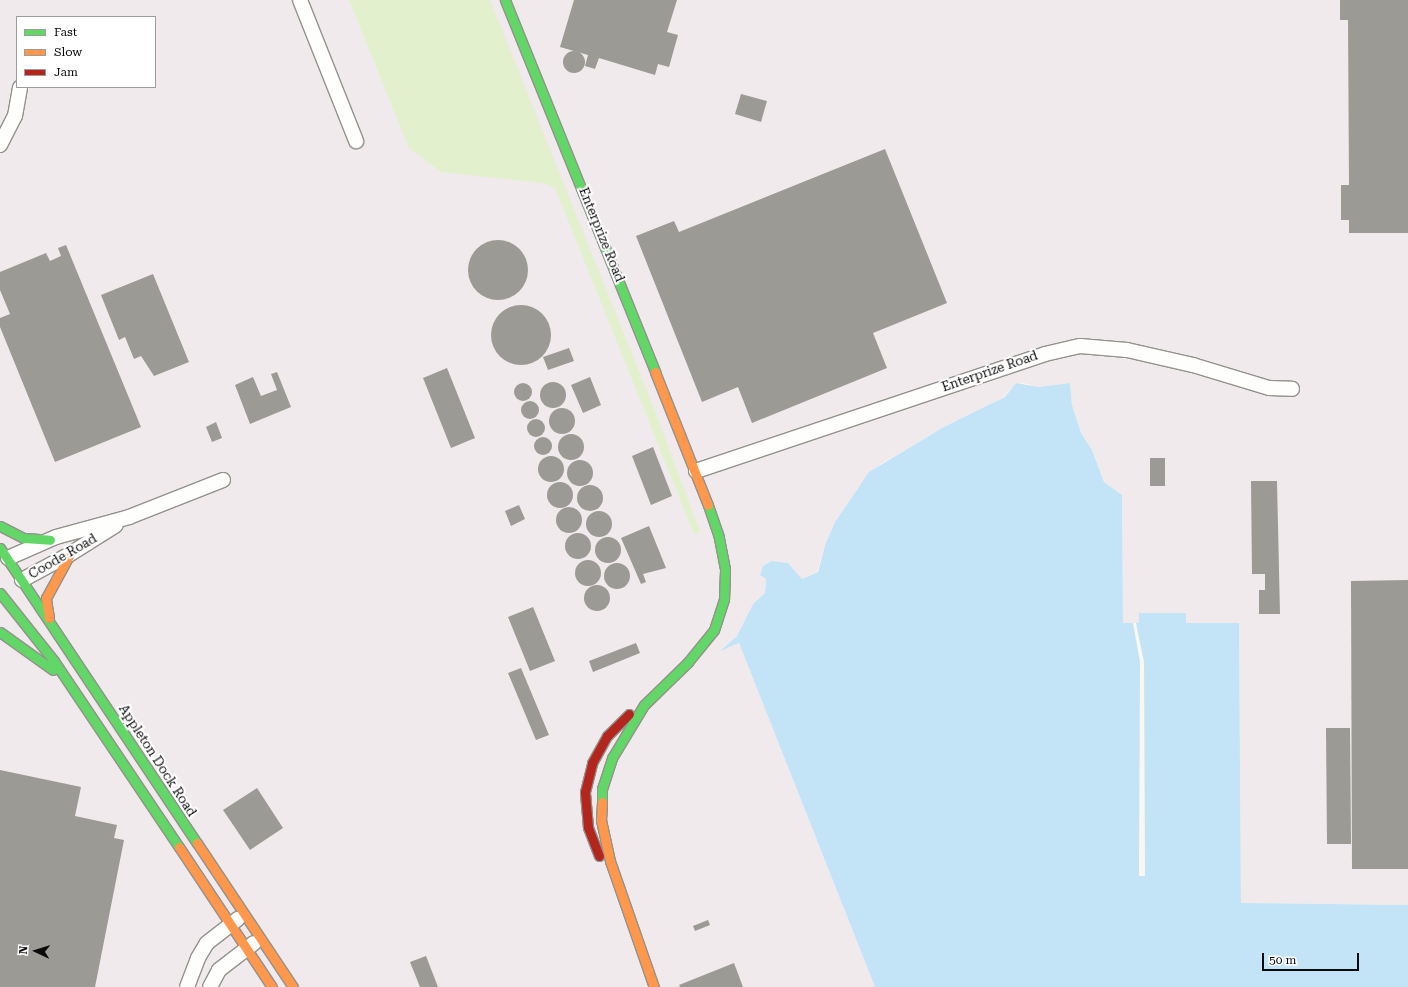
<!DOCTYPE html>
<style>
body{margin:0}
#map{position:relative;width:1408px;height:987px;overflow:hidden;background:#faf8ee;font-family:"Roboto Serif",serif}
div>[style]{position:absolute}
.industrial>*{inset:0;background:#f1eaec}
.green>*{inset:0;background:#e2f0cd}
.water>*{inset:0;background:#c3e4f6}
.pier>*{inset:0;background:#faf8ee}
.building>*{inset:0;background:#9c9a94}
.round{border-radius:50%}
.roads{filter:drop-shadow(1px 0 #93928d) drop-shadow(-1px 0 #93928d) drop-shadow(0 1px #93928d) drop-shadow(0 -1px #93928d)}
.street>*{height:14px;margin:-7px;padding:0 7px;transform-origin:7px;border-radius:7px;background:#fefefc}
.fast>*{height:9px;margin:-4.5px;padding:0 4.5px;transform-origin:4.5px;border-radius:4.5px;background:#63d668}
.slow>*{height:9px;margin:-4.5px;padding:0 4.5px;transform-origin:4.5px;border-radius:4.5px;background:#ff974d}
.jam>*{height:9px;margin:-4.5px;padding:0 4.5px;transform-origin:4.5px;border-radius:4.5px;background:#b3261e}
span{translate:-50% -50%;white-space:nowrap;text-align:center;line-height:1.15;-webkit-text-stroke:4px #fff;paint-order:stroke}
.street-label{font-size:13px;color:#0b0b0b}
.legend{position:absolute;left:16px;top:16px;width:140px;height:72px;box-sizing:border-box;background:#fff;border:1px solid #9d9d9d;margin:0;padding:5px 7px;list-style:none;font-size:12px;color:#0b0b0b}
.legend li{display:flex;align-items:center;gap:8px;height:20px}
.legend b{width:20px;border:1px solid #9d9d9d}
.north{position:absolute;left:16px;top:931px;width:40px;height:40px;-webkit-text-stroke:3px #fff;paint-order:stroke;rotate:274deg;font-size:11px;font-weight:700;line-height:16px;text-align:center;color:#0b0b0b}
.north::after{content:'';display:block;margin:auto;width:14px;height:18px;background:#0b0b0b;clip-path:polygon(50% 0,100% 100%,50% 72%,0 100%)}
.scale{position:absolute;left:1262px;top:953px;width:97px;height:18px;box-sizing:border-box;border:2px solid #0b0b0b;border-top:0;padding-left:5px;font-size:12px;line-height:14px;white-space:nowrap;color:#0b0b0b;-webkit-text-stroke:3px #fff;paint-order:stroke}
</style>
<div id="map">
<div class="industrial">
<i style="clip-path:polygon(evenodd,0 0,1408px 0,1408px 905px,1241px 903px,1239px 624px,1186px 623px,1186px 613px,1139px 614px,1139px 623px,1123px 623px,1122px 495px,1104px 482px,1092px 450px,1081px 433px,1072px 405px,1070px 383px,1039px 387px,1023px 383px,1016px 383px,1005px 396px,984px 409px,942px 428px,881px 464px,858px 488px,835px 522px,825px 545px,817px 572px,802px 579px,788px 563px,769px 562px,763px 566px,762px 575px,766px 579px,765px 593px,753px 604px,737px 636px,721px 650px,739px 643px,875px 987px,0 987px,0 0,17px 17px,155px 17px,155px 87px,17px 87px,17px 17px)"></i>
</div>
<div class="green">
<i style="clip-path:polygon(349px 0,490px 0,657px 416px,700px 532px,694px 534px,555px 188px,542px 183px,441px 172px,409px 148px)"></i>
</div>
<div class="water">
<i style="clip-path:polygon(1016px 383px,1039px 387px,1070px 383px,1072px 405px,1081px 433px,1092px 450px,1104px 482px,1122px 495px,1123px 623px,1139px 623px,1139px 613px,1186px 613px,1186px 623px,1239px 623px,1241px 903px,1408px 905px,1408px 987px,875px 987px,739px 643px,720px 651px,737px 636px,753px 604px,765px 593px,766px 579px,760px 575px,763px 566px,771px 561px,788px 563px,802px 579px,818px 572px,825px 545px,835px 522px,869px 472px,942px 428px,1005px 397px)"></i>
</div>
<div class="pier">
<i style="clip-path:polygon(1133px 623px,1136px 623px,1144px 662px,1145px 876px,1139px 876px,1140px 662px)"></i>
</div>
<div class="building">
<i style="clip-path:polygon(574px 0,677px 0,667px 32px,678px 35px,669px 67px,658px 64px,655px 75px,599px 58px,595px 69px,585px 66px,588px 55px,560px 47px)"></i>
<i style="clip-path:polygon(1340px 0,1408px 0,1408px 233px,1349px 233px,1349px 220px,1341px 220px,1341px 185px,1349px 185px,1348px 20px,1340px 20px)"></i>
<i class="round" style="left:563px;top:51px;width:22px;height:22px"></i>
<i style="clip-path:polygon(741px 94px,767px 101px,761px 122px,735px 114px)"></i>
<i style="clip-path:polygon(885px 149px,947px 303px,873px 333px,887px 368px,752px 423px,738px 387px,702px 402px,636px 236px,674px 221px,679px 232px)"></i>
<i class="round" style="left:468px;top:240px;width:60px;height:60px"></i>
<i style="clip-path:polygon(66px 245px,141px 427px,55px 462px,0 327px,0 318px,10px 314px,0 290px,0 272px,46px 253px,50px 261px,61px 256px,58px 248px)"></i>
<i style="clip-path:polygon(153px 274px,189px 362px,154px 376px,141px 356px,134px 359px,125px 337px,119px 340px,101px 295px)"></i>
<i class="round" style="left:491px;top:305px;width:60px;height:60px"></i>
<i style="clip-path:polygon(569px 348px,574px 361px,548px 370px,543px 357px)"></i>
<i style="clip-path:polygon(447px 368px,475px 438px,451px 448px,423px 378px)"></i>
<i style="clip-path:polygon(277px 372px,291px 407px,250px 424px,235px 385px,253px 377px,261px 396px,277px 390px,271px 374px)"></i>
<i style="clip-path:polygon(590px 377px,601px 405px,583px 413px,571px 385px)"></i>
<i class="round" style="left:540px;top:382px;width:26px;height:26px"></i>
<i class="round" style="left:514px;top:383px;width:18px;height:18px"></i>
<i class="round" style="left:521px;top:401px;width:18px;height:18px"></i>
<i class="round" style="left:549px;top:408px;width:26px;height:26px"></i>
<i class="round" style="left:527px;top:419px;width:18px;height:18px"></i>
<i style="clip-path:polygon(216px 422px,222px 438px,212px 442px,206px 427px)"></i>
<i class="round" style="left:558px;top:434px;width:26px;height:26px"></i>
<i class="round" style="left:534px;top:437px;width:18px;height:18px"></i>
<i style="clip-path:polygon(653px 447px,672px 496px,651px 505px,632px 456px)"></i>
<i class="round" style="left:538px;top:456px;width:26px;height:26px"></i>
<i style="clip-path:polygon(1150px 458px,1165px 458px,1165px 486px,1150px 486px)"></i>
<i class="round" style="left:567px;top:460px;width:26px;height:26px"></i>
<i style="clip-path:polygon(1251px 481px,1277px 481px,1280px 614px,1259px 614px,1259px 590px,1265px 590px,1265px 574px,1252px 574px)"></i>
<i class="round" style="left:547px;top:482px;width:26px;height:26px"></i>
<i class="round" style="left:577px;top:485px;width:26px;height:26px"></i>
<i style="clip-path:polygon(519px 505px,525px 519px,511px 526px,505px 511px)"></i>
<i class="round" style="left:556px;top:507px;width:26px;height:26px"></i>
<i class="round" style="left:586px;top:511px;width:26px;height:26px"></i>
<i style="clip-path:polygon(649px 526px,666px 568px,643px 574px,646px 582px,641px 584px,621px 538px)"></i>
<i class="round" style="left:565px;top:533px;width:26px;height:26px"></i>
<i class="round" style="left:595px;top:537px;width:26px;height:26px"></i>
<i class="round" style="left:575px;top:560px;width:26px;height:26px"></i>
<i class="round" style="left:604px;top:563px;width:26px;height:26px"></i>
<i style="clip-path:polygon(1408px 580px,1408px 869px,1352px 869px,1351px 581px)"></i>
<i class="round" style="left:584px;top:585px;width:26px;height:26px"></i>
<i style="clip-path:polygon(533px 607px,555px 661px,530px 671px,508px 617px)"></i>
<i style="clip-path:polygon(636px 643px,640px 653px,593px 672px,589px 661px)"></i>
<i style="clip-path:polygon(521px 668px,549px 735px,536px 740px,508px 673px)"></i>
<i style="clip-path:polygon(1326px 728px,1350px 728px,1351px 844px,1327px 844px)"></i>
<i style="clip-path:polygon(0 770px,81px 787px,75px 816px,117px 825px,114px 838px,124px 840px,95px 987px,0 987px)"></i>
<i style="clip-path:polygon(257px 788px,283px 828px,250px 850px,223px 810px)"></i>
<i style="clip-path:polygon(708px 920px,710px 925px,695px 931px,693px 926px)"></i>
<i style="clip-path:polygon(426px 956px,438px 987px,420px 987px,410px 962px)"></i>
<i style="clip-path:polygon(734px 963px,743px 987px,680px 987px,679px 985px)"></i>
</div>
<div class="roads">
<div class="street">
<i style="left:300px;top:0;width:152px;rotate:68.3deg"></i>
<i style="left:0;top:145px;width:33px;rotate:-63deg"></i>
<i style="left:15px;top:116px;width:29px;rotate:-80deg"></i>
<i style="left:696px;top:471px;width:368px;rotate:-18.5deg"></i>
<i style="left:1045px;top:354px;width:36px;rotate:-13deg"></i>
<i style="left:1080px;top:346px;width:47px;rotate:4.9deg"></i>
<i style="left:1127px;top:350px;width:68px;rotate:12.8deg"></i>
<i style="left:1193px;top:365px;width:79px;rotate:16.8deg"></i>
<i style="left:1269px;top:388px;width:23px;rotate:2deg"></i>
<i style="left:8px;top:558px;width:52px;rotate:-23.6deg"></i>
<i style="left:56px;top:537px;width:76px;rotate:-15.3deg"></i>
<i style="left:129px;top:517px;width:101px;rotate:-21.5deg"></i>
<i style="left:22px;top:580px;width:55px;rotate:-28.4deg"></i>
<i style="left:70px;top:554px;width:54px;rotate:-32.2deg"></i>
<i style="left:187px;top:987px;width:31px;rotate:-69deg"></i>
<i style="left:198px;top:958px;width:17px;rotate:-59deg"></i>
<i style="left:207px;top:943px;width:39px;rotate:-38deg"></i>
<i style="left:210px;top:987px;width:19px;rotate:-62deg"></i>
<i style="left:219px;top:970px;width:44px;rotate:-37.6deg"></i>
</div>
<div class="fast">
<i style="left:505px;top:0;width:401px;rotate:68deg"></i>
<i style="left:0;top:526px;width:27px;rotate:27deg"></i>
<i style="left:24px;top:538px;width:26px;rotate:4deg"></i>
<i style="left:0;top:548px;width:355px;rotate:56.3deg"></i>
<i style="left:0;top:593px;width:87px;rotate:51.5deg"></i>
<i style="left:54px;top:661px;width:224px;rotate:56.1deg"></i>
<i style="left:0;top:632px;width:65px;rotate:35.6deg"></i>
<i style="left:602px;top:802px;width:13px;rotate:-90deg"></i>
<i style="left:602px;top:789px;width:33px;rotate:-72deg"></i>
<i style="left:612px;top:758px;width:62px;rotate:-58.9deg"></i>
<i style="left:644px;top:705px;width:62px;rotate:-44.3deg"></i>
<i style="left:688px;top:662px;width:41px;rotate:-50.9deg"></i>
<i style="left:714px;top:630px;width:33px;rotate:-72deg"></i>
<i style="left:724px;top:599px;width:30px;rotate:-88deg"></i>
<i style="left:725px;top:569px;width:33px;rotate:-101deg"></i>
<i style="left:719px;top:537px;width:34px;rotate:-109deg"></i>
</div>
<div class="slow">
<i style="left:655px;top:372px;width:143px;rotate:68.3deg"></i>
<i style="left:49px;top:618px;width:20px;rotate:-99deg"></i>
<i style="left:46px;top:598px;width:50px;rotate:-61.4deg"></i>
<i style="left:602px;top:802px;width:18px;rotate:93deg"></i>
<i style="left:601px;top:820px;width:42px;rotate:77.6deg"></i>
<i style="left:610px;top:861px;width:133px;rotate:70.8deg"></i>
<i style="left:197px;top:843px;width:173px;rotate:56.3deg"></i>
<i style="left:179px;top:847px;width:168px;rotate:56.4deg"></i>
</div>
<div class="jam">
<i style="left:599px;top:856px;width:31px;rotate:-111deg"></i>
<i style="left:588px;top:827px;width:35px;rotate:-95deg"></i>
<i style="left:585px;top:792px;width:30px;rotate:-76deg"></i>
<i style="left:592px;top:763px;width:31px;rotate:-61deg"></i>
<i style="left:607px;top:736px;width:31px;rotate:-45deg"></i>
</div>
</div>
<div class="street-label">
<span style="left:601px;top:235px;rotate:68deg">Enterprize Road</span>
<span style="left:990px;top:372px;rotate:-19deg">Enterprize Road</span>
<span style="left:63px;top:557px;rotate:-30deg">Coode Road</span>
<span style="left:157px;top:761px;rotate:57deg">Appleton Dock Road</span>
</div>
<ul class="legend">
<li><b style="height:5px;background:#63d668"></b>Fast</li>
<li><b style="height:5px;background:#ff974d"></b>Slow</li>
<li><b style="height:5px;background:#b3261e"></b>Jam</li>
</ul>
<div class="north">N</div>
<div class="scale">50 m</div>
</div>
